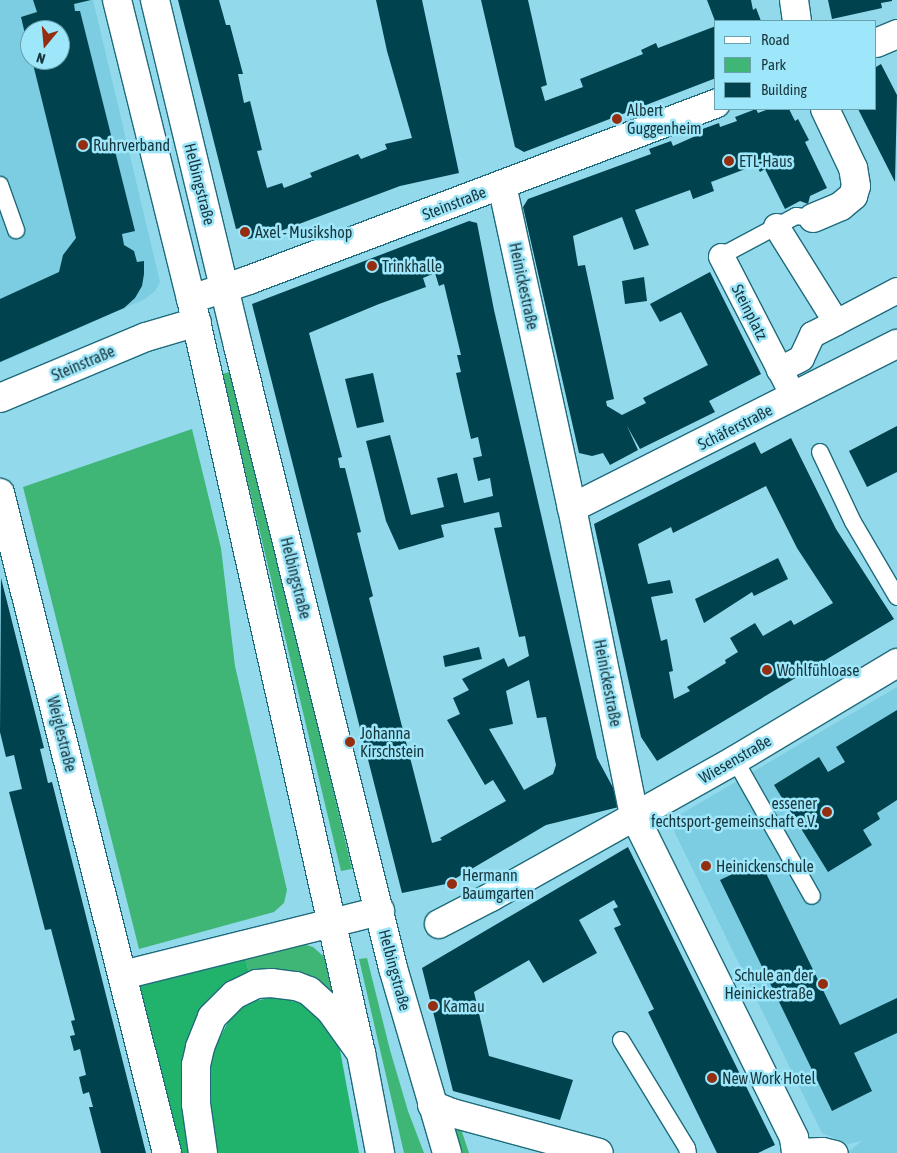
<!DOCTYPE html>
<meta charset="utf-8">
<style>
body{margin:0}
#map{position:relative;width:897px;height:1153px;overflow:hidden;background:#92d9ec;font-family:"Asap Condensed",sans-serif}
div>[style]{position:absolute}
.built>*{inset:0;background:#7ccde1}
.green>*{inset:0;background:#40b676}
.forest>*{inset:0;background:#21b26c}
.building>*{inset:0;background:#00424e}
.roads{filter:drop-shadow(1px 0 #1f6b7b) drop-shadow(-1px 0 #1f6b7b) drop-shadow(0 1px #1f6b7b) drop-shadow(0 -1px #1f6b7b)}
.service>*{height:16px;margin:-8px;padding:0 8px;transform-origin:8px;border-radius:8px;background:#fff}
.pedestrian>*{height:25px;margin:-12.5px;padding:0 12.5px;transform-origin:12.5px;border-radius:12.5px;background:#fff}
.minor>*{height:28px;margin:-14px;padding:0 14px;transform-origin:14px;border-radius:14px;background:#fff}
.primary>*{height:28px;margin:-14px;padding:0 14px;transform-origin:14px;border-radius:14px;background:#fff}
.motorway>*{height:28px;margin:-14px;padding:0 14px;transform-origin:14px;border-radius:14px;background:#fff}
.dots>*{width:14px;height:14px;translate:-50% -50%;box-sizing:border-box;border:2px solid #9ee6f9;border-radius:50%}
span{translate:-50% -50%;white-space:nowrap;text-align:center;line-height:1.15;-webkit-text-stroke:5px #9ee6f9;paint-order:stroke}
.poi-label{font-size:16px;color:#18363d}
.left{translate:0 -50%;text-align:left}
.right{translate:-100% -50%;text-align:right}
.street-label{font-size:16px;color:#18363d}
.legend{position:absolute;left:714px;top:20px;width:162px;height:90px;box-sizing:border-box;background:#9ee6f9;border:1px solid #68a0ae;margin:0;padding:6px 9px;list-style:none;font-size:15px;color:#18363d}
.legend li{display:flex;align-items:center;gap:10px;height:25px}
.legend b{width:25px;border:1px solid #68a0ae}
.north{position:absolute;left:20px;top:20px;width:50px;height:50px;box-sizing:border-box;background:#9ee6f9;border:1px solid #68a0ae;border-radius:50%;rotate:197deg;font-size:14px;font-weight:700;line-height:20px;text-align:center;color:#18363d}
.north::after{content:'';display:block;margin:auto;width:18px;height:22px;background:#952e10;clip-path:polygon(50% 0,100% 100%,50% 72%,0 100%)}
</style>
<div id="map">
<div class="built">
<i style="clip-path:polygon(evenodd,0 0,93px 0,160px 282px,155px 291px,145px 299px,0 363px,0 0,30px 30px,60px 30px,60px 60px,30px 60px,30px 30px)"></i>
<i style="clip-path:polygon(897px 687px,897px 1153px,847px 1153px,862px 1141px,848px 1144px,822px 1133px,672px 827px,674px 818px)"></i>
</div>
<div class="green">
<i style="clip-path:polygon(233px 371px,352px 869px,341px 871px,222px 374px)"></i>
<i style="clip-path:polygon(192px 429px,221px 548px,235px 666px,287px 890px,284px 903px,274px 912px,139px 949px,23px 487px)"></i>
<i style="clip-path:polygon(296px 942px,313px 947px,329px 961px,334px 990px,331px 991px,318px 980px,306px 975px,291px 971px,278px 969px,249px 974px,244px 950px)"></i>
<i style="clip-path:polygon(367px 958px,390px 1050px,408px 1111px,424px 1153px,404px 1153px,359px 959px)"></i>
<i style="clip-path:polygon(451px 1121px,459px 1123px,469px 1153px,463px 1153px)"></i>
</div>
<div class="forest">
<i style="clip-path:polygon(244px 950px,249px 974px,183px 1105px,190px 1153px,174px 1153px,135px 989px,138px 982px)"></i>
<i style="clip-path:polygon(270px 998px,285px 999px,302px 1004px,319px 1016px,331px 1032px,340px 1050px,359px 1153px,212px 1153px,209px 1136px,209px 1067px,214px 1049px,229px 1020px,241px 1008px,254px 1001px)"></i>
</div>
<div class="building">
<i style="clip-path:polygon(33px 0,91px 0,74px 4px,75px 11px,80px 11px,135px 231px,122px 234px,124px 245px,134px 251px,137px 262px,144px 261px,144px 274px,142px 286px,135px 298px,124px 308px,0 362px,0 299px,59px 272px,63px 255px,76px 238px,32px 60px,60px 60px,60px 30px,30px 30px,29px 51px,21px 17px,37px 12px)"></i>
<i style="clip-path:polygon(178px 0,219px 0,226px 25px,230px 25px,243px 74px,238px 74px,244px 103px,250px 101px,262px 150px,257px 151px,267px 188px,282px 183px,284px 188px,312px 177px,310px 173px,358px 154px,361px 159px,387px 149px,385px 144px,412px 138px,387px 51px,376px 0,422px 0,459px 173px,400px 186px,275px 233px,248px 239px,240px 228px,236px 229px)"></i>
<i style="clip-path:polygon(481px 0,528px 0,547px 85px,541px 87px,545px 101px,583px 87px,580px 79px,643px 54px,641px 50px,656px 43px,658px 48px,716px 26px,716px 78px,524px 152px,515px 147px)"></i>
<i style="clip-path:polygon(707px 0,751px 0,753px 10px,756px 8px,761px 21px,715px 21px)"></i>
<i style="clip-path:polygon(828px 0,892px 0,892px 1px,881px 3px,882px 8px,832px 19px)"></i>
<i style="clip-path:polygon(881px 64px,897px 95px,895px 182px,858px 109px,876px 109px,876px 67px)"></i>
<i style="clip-path:polygon(756px 109px,758px 113px,769px 109px,789px 109px,795px 121px,798px 119px,809px 140px,805px 142px,827px 188px,810px 196px,808px 204px,800px 201px,785px 209px,765px 169px,760px 172px,756px 165px,711px 182px,714px 191px,693px 199px,690px 190px,635px 210px,649px 245px,634px 250px,622px 217px,573px 236px,578px 266px,585px 265px,614px 399px,606px 401px,607px 406px,622px 415px,646px 403px,643px 398px,708px 365px,681px 312px,660px 322px,650px 304px,710px 272px,761px 374px,709px 401px,715px 412px,640px 449px,627px 426px,638px 450px,610px 465px,603px 453px,592px 456px,579px 453px,523px 207px,528px 199px,651px 154px,649px 149px,671px 141px,673px 146px,698px 135px,697px 131px,719px 123px,720px 127px,737px 121px,735px 117px)"></i>
<i style="clip-path:polygon(evenodd,469px 221px,477px 223px,494px 310px,597px 758px,623px 806px,546px 825px,446px 884px,402px 893px,252px 304px,469px 221px,435px 273px,439px 286px,444px 284px,461px 355px,457px 355px,461px 372px,456px 373px,471px 439px,478px 437px,482px 456px,473px 458px,478px 481px,490px 478px,493px 496px,464px 503px,457px 473px,437px 478px,444px 507px,411px 515px,390px 435px,366px 441px,386px 521px,399px 550px,444px 537px,441px 525px,499px 512px,502px 527px,494px 528px,519px 637px,525px 636px,529px 656px,508px 667px,504px 658px,462px 679px,469px 690px,453px 698px,460px 714px,447px 720px,485px 785px,493px 780px,506px 801px,440px 838px,442px 840px,432px 843px,369px 598px,373px 596px,357px 533px,361px 532px,345px 468px,340px 468px,338px 458px,342px 457px,309px 333px,379px 304px,426px 287px,423px 278px,435px 273px,469px 221px,529px 680px,537px 718px,546px 717px,556px 765px,553px 774px,524px 790px,489px 729px,513px 724px,506px 691px,529px 680px)"></i>
<i style="clip-path:polygon(644px 277px,647px 301px,625px 304px,622px 281px)"></i>
<i style="clip-path:polygon(373px 373px,384px 422px,357px 428px,345px 379px)"></i>
<i style="clip-path:polygon(897px 426px,897px 472px,867px 487px,849px 451px)"></i>
<i style="clip-path:polygon(evenodd,791px 438px,836px 529px,894px 619px,657px 761px,641px 737px,594px 524px,755px 442px,761px 454px,791px 438px,766px 486px,797px 548px,833px 603px,794px 625px,791px 620px,763px 636px,755px 623px,730px 638px,738px 652px,725px 660px,726px 663px,687px 687px,690px 691px,674px 699px,669px 672px,673px 671px,667px 639px,661px 641px,651px 597px,673px 593px,670px 580px,648px 584px,638px 544px,671px 527px,673px 533px,766px 486px)"></i>
<i style="clip-path:polygon(778px 558px,788px 579px,754px 596px,752px 592px,704px 623px,695px 599px)"></i>
<i style="clip-path:polygon(1px 578px,44px 748px,40px 749px,48px 783px,52px 782px,146px 1153px,101px 1153px,89px 1107px,93px 1107px,89px 1092px,83px 1094px,79px 1077px,86px 1075px,80px 1049px,74px 1051px,70px 1036px,75px 1035px,71px 1021px,75px 1020px,51px 929px,45px 930px,9px 792px,22px 789px,14px 755px,6px 757px,0 732px)"></i>
<i style="clip-path:polygon(479px 647px,482px 659px,445px 667px,443px 656px)"></i>
<i style="clip-path:polygon(897px 710px,897px 800px,877px 813px,880px 819px,863px 830px,872px 845px,828px 872px,774px 785px,819px 757px,828px 772px,845px 762px,836px 747px)"></i>
<i style="clip-path:polygon(628px 847px,775px 1145px,758px 1153px,717px 1153px,648px 1012px,654px 1009px,614px 928px,621px 925px,613px 909px,618px 907px,614px 900px,579px 920px,597px 953px,543px 983px,529px 960px,474px 992px,489px 1056px,573px 1080px,560px 1120px,453px 1091px,422px 968px)"></i>
<i style="clip-path:polygon(760px 861px,840px 1025px,897px 998px,897px 1033px,854px 1053px,872px 1091px,832px 1111px,720px 880px)"></i>
</div>
<div class="roads">
<div class="service">
<i style="left:0;top:185px;width:48px;rotate:70.4deg"></i>
<i style="left:721px;top:256px;width:85px;rotate:-28.1deg"></i>
<i style="left:796px;top:216px;width:17px;rotate:7deg"></i>
<i style="left:820px;top:452px;width:77px;rotate:64.8deg"></i>
<i style="left:853px;top:522px;width:87px;rotate:59.6deg"></i>
<i style="left:735px;top:760px;width:156px;rotate:60.5deg"></i>
<i style="left:621px;top:1040px;width:127px;rotate:58.6deg"></i>
<i style="left:687px;top:1148px;width:5px;rotate:79deg"></i>
</div>
<div class="pedestrian">
<i style="left:776px;top:226px;width:113px;rotate:58deg"></i>
<i style="left:836px;top:322px;width:27px;rotate:153deg"></i>
<i style="left:812px;top:334px;width:26px;rotate:115deg"></i>
<i style="left:801px;top:358px;width:25px;rotate:153deg"></i>
<i style="left:721px;top:256px;width:144px;rotate:62.7deg"></i>
<i style="left:836px;top:322px;width:69px;rotate:-27.7deg"></i>
<i style="left:796px;top:1151px;width:26px;rotate:-2deg"></i>
<i style="left:822px;top:1150px;width:13px;rotate:13deg"></i>
</div>
<div class="minor">
<i style="left:794px;top:0;width:21px;rotate:82deg"></i>
<i style="left:876px;top:43px;width:23px;rotate:-23deg"></i>
<i style="left:502px;top:185px;width:330px;rotate:77.8deg"></i>
<i style="left:572px;top:508px;width:313px;rotate:78.6deg"></i>
<i style="left:634px;top:815px;width:360px;rotate:63.6deg"></i>
<i style="left:794px;top:1138px;width:15px;rotate:82deg"></i>
<i style="left:813px;top:218px;width:30px;rotate:-23deg"></i>
<i style="left:841px;top:206px;width:16px;rotate:-40deg"></i>
<i style="left:853px;top:196px;width:10px;rotate:-73deg"></i>
<i style="left:856px;top:186px;width:18px;rotate:-99deg"></i>
<i style="left:853px;top:168px;width:65px;rotate:-115.4deg"></i>
<i style="left:191px;top:299px;width:61px;rotate:-18.1deg"></i>
<i style="left:249px;top:280px;width:499px;rotate:-20.7deg"></i>
<i style="left:0;top:398px;width:158px;rotate:-22.7deg"></i>
<i style="left:146px;top:337px;width:53px;rotate:-16.4deg"></i>
<i style="left:0;top:493px;width:681px;rotate:75.8deg"></i>
<i style="left:572px;top:508px;width:364px;rotate:-26.8deg"></i>
<i style="left:439px;top:924px;width:59px;rotate:-27.4deg"></i>
<i style="left:491px;top:897px;width:280px;rotate:-29.3deg"></i>
<i style="left:735px;top:760px;width:189px;rotate:-30.9deg"></i>
<i style="left:123px;top:975px;width:265px;rotate:-14deg"></i>
<i style="left:432px;top:1105px;width:22px;rotate:22deg"></i>
<i style="left:452px;top:1113px;width:152px;rotate:15.2deg"></i>
</div>
<div class="primary">
<i style="left:117px;top:0;width:308px;rotate:76.1deg"></i>
<i style="left:191px;top:299px;width:773px;rotate:77.29deg"></i>
<i style="left:361px;top:1053px;width:102px;rotate:79.2deg"></i>
<i style="left:155px;top:0;width:356px;rotate:76.5deg"></i>
<i style="left:238px;top:346px;width:641px;rotate:76.01deg"></i>
<i style="left:393px;top:968px;width:193px;rotate:73.7deg"></i>
</div>
<div class="motorway">
<i style="left:203px;top:1153px;width:49px;rotate:-98.1deg"></i>
<i style="left:196px;top:1104px;width:39px;rotate:-90deg"></i>
<i style="left:196px;top:1065px;width:18px;rotate:-77deg"></i>
<i style="left:200px;top:1047px;width:32px;rotate:-68deg"></i>
<i style="left:212px;top:1017px;width:31px;rotate:-45deg"></i>
<i style="left:234px;top:995px;width:25px;rotate:-26deg"></i>
<i style="left:257px;top:984px;width:14px;rotate:-4deg"></i>
<i style="left:271px;top:983px;width:25px;rotate:7deg"></i>
<i style="left:296px;top:986px;width:14px;rotate:21deg"></i>
<i style="left:309px;top:991px;width:30px;rotate:42deg"></i>
<i style="left:331px;top:1011px;width:52px;rotate:54.5deg"></i>
</div>
</div>
<div class="dots">
<i style="left:617px;top:119px;background:#952e10"></i>
<i style="left:83px;top:145px;background:#952e10"></i>
<i style="left:729px;top:161px;background:#952e10"></i>
<i style="left:245px;top:232px;background:#952e10"></i>
<i style="left:372px;top:266px;background:#952e10"></i>
<i style="left:767px;top:670px;background:#952e10"></i>
<i style="left:350px;top:742px;background:#952e10"></i>
<i style="left:827px;top:812px;background:#952e10"></i>
<i style="left:706px;top:866px;background:#952e10"></i>
<i style="left:452px;top:884px;background:#952e10"></i>
<i style="left:823px;top:984px;background:#952e10"></i>
<i style="left:433px;top:1006px;background:#952e10"></i>
<i style="left:712px;top:1078px;background:#952e10"></i>
</div>
<div class="poi-label">
<span class="left" style="left:627px;top:119px">Albert<br>Guggenheim</span>
<span class="left" style="left:93px;top:145px">Ruhrverband</span>
<span class="left" style="left:739px;top:161px">ETL-Haus</span>
<span class="left" style="left:255px;top:232px">Axel - Musikshop</span>
<span class="left" style="left:382px;top:266px">Trinkhalle</span>
<span class="left" style="left:777px;top:670px">Wohlfühloase</span>
<span class="left" style="left:360px;top:742px">Johanna<br>Kirschstein</span>
<span class="right" style="left:817px;top:812px">essener<br>fechtsport-gemeinschaft e.V.</span>
<span class="left" style="left:716px;top:866px">Heinickenschule</span>
<span class="left" style="left:462px;top:884px">Hermann<br>Baumgarten</span>
<span class="right" style="left:813px;top:984px">Schule an der<br>Heinickestraße</span>
<span class="left" style="left:443px;top:1006px">Kamau</span>
<span class="left" style="left:722px;top:1078px">New Work Hotel</span>
</div>
<div class="street-label">
<span style="left:200px;top:184px;rotate:76deg">Helbingstraße</span>
<span style="left:454px;top:203px;rotate:-21deg">Steinstraße</span>
<span style="left:524px;top:286px;rotate:78deg">Heinickestraße</span>
<span style="left:750px;top:312px;rotate:63deg">Steinplatz</span>
<span style="left:83px;top:363px;rotate:-23deg">Steinstraße</span>
<span style="left:735px;top:427px;rotate:-27deg">Schäferstraße</span>
<span style="left:296px;top:578px;rotate:76deg">Helbingstraße</span>
<span style="left:608px;top:683px;rotate:79deg">Heinickestraße</span>
<span style="left:62px;top:734px;rotate:76deg">Weiglestraße</span>
<span style="left:735px;top:759px;rotate:-30deg">Wiesenstraße</span>
<span style="left:395px;top:970px;rotate:75deg">Helbingstraße</span>
</div>
<ul class="legend">
<li><b style="height:6px;background:#fff"></b>Road</li>
<li><b style="height:14px;background:#40b676"></b>Park</li>
<li><b style="height:14px;background:#00424e"></b>Building</li>
</ul>
<div class="north">N</div>
</div>
